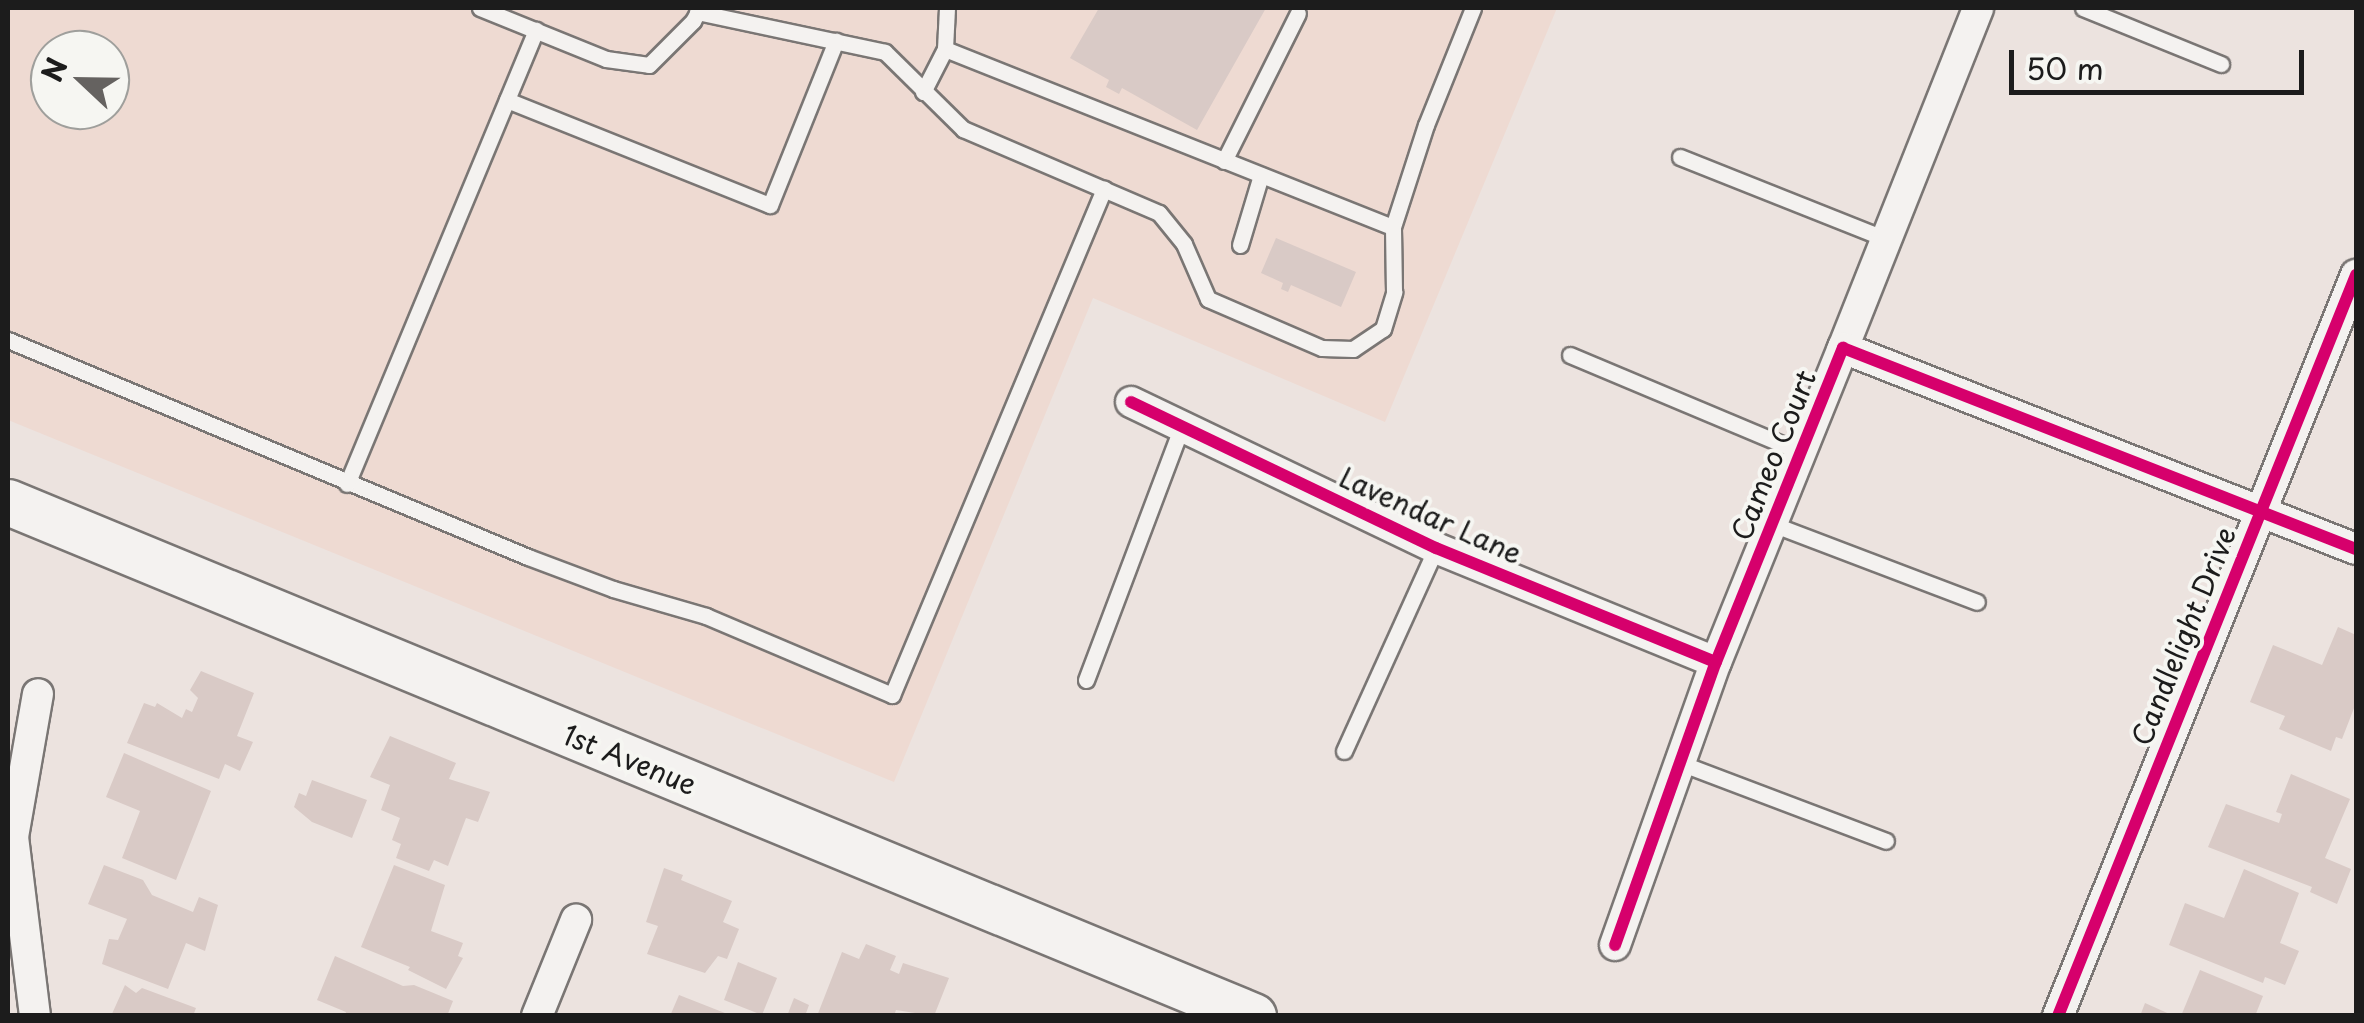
<!DOCTYPE html>
<style>
body{margin:0}
#map{position:relative;width:2364px;height:1023px;overflow:hidden;background:#ece3df;font-family:"Playpen Sans",sans-serif}
div>[style]{position:absolute}
.built>*{inset:0;background:#eedad2}
.building>*{inset:0;background:#d9cac6}
.roads{filter:drop-shadow(2px 0 #7a7674) drop-shadow(-2px 0 #7a7674) drop-shadow(0 2px #7a7674) drop-shadow(0 -2px #7a7674)}
.lane>*{height:15px;margin:-7.5px;padding:0 7.5px;transform-origin:7.5px;border-radius:7.5px;background:#f4f2f0}
.street>*{height:30px;margin:-15px;padding:0 15px;transform-origin:15px;border-radius:15px;background:#f4f2f0}
.secondary>*{height:45px;margin:-22.5px;padding:0 22.5px;transform-origin:22.5px;border-radius:22.5px;background:#f4f2f0}
.cycleway>*{height:12px;margin:-6px;padding:0 6px;transform-origin:6px;border-radius:6px;background:#d6006c}
span{translate:-50% -50%;white-space:nowrap;text-align:center;line-height:1.15;-webkit-text-stroke:8px #f6f6f2;paint-order:stroke}
.street-label{font-size:28px;color:#1c1c1c}
.frame{position:absolute;inset:0;border:10px solid #1c1c1c;pointer-events:none}
.north{position:absolute;left:30px;top:30px;width:100px;height:100px;box-sizing:border-box;background:#f6f6f2;border:2px solid #9f9f9c;border-radius:50%;rotate:292deg;font-size:28px;font-weight:700;line-height:40px;text-align:center;color:#1c1c1c}
.north::after{content:'';display:block;margin:auto;width:35px;height:45px;background:#656260;clip-path:polygon(50% 0,100% 100%,50% 72%,0 100%)}
.scale{position:absolute;left:2009px;top:50px;width:295px;height:45px;box-sizing:border-box;border:5px solid #1c1c1c;border-top:0;padding-left:12px;font-size:30px;line-height:35px;white-space:nowrap;color:#1c1c1c;-webkit-text-stroke:8px #f6f6f2;paint-order:stroke}
</style>
<div id="map">
<div class="built">
<i style="clip-path:polygon(evenodd,8px 8px,1557px 8px,1385px 422px,1093px 298px,894px 782px,8px 420px,8px 8px,50px 50px,110px 50px,110px 110px,50px 110px,50px 50px)"></i>
</div>
<div class="building">
<i style="clip-path:polygon(1099px 8px,1266px 8px,1197px 130px,1122px 88px,1119px 94px,1106px 87px,1109px 80px,1070px 58px)"></i>
<i style="clip-path:polygon(1276px 238px,1356px 272px,1341px 307px,1291px 285px,1288px 292px,1281px 289px,1283px 283px,1261px 273px)"></i>
<i style="clip-path:polygon(2338px 627px,2356px 635px,2356px 703px,2342px 739px,2336px 737px,2331px 751px,2279px 729px,2285px 716px,2250px 702px,2273px 645px,2322px 665px)"></i>
<i style="clip-path:polygon(201px 671px,254px 693px,237px 736px,253px 742px,240px 771px,225px 764px,219px 779px,127px 743px,144px 703px,155px 707px,157px 703px,182px 718px,186px 709px,192px 712px,198px 698px,190px 690px)"></i>
<i style="clip-path:polygon(390px 736px,456px 763px,449px 779px,490px 792px,478px 822px,466px 818px,448px 866px,434px 860px,429px 871px,396px 858px,401px 844px,392px 840px,400px 818px,381px 810px,390px 785px,370px 777px)"></i>
<i style="clip-path:polygon(124px 753px,211px 791px,176px 880px,122px 858px,140px 811px,106px 797px)"></i>
<i style="clip-path:polygon(2291px 774px,2350px 799px,2325px 858px,2351px 869px,2337px 904px,2310px 892px,2312px 887px,2208px 847px,2226px 804px,2279px 823px,2282px 814px,2276px 812px)"></i>
<i style="clip-path:polygon(312px 780px,367px 800px,352px 838px,312px 822px,294px 807px,299px 793px,306px 796px)"></i>
<i style="clip-path:polygon(104px 865px,143px 880px,152px 895px,193px 912px,199px 897px,218px 905px,205px 951px,186px 943px,168px 989px,102px 964px,109px 939px,118px 940px,127px 919px,88px 904px)"></i>
<i style="clip-path:polygon(394px 865px,445px 885px,431px 931px,463px 943px,458px 956px,463px 958px,446px 989px,408px 970px,410px 967px,361px 947px)"></i>
<i style="clip-path:polygon(664px 868px,683px 875px,681px 880px,732px 901px,723px 922px,739px 929px,727px 959px,718px 956px,705px 973px,647px 954px,658px 926px,646px 922px)"></i>
<i style="clip-path:polygon(2244px 869px,2299px 893px,2280px 943px,2299px 951px,2285px 985px,2265px 977px,2263px 983px,2169px 945px,2185px 903px,2224px 918px)"></i>
<i style="clip-path:polygon(866px 944px,896px 956px,890px 970px,899px 974px,903px 963px,949px 978px,934px 1016px,896px 1010px,894px 1016px,817px 1016px,842px 952px,859px 959px)"></i>
<i style="clip-path:polygon(335px 956px,403px 986px,414px 985px,453px 1001px,447px 1016px,345px 1016px,346px 1012px,317px 1000px)"></i>
<i style="clip-path:polygon(738px 962px,777px 978px,762px 1015px,724px 1000px)"></i>
<i style="clip-path:polygon(2200px 970px,2263px 996px,2255px 1016px,2181px 1016px)"></i>
<i style="clip-path:polygon(125px 985px,136px 993px,142px 988px,196px 1008px,193px 1016px,111px 1016px)"></i>
<i style="clip-path:polygon(679px 995px,730px 1015px,730px 1016px,670px 1016px)"></i>
<i style="clip-path:polygon(794px 998px,809px 1005px,805px 1016px,787px 1016px)"></i>
<i style="clip-path:polygon(2145px 1003px,2174px 1016px,2140px 1016px)"></i>
</div>
<div class="roads">
<div class="lane">
<i style="left:480px;top:8px;width:136px;rotate:22deg"></i>
<i style="left:606px;top:59px;width:43px;rotate:7.9deg"></i>
<i style="left:649px;top:65px;width:62px;rotate:-45deg"></i>
<i style="left:693px;top:21px;width:15px;rotate:-62deg"></i>
<i style="left:2083px;top:8px;width:149px;rotate:22.1deg"></i>
<i style="left:697px;top:12px;width:192px;rotate:12deg"></i>
<i style="left:885px;top:52px;width:110px;rotate:44.6deg"></i>
<i style="left:963px;top:129px;width:213px;rotate:23.2deg"></i>
<i style="left:1159px;top:213px;width:40px;rotate:51deg"></i>
<i style="left:1184px;top:244px;width:60px;rotate:66.4deg"></i>
<i style="left:1208px;top:299px;width:124px;rotate:23.3deg"></i>
<i style="left:1322px;top:348px;width:31px;rotate:2deg"></i>
<i style="left:1353px;top:349px;width:36px;rotate:-34deg"></i>
<i style="left:1383px;top:329px;width:39px;rotate:-73deg"></i>
<i style="left:1394px;top:292px;width:65px;rotate:-90.9deg"></i>
<i style="left:1393px;top:227px;width:107px;rotate:-72.1deg"></i>
<i style="left:1426px;top:125px;width:126px;rotate:-68.1deg"></i>
<i style="left:945px;top:49px;width:482px;rotate:21.7deg"></i>
<i style="left:923px;top:92px;width:48px;rotate:-62.9deg"></i>
<i style="left:945px;top:49px;width:41px;rotate:-87.2deg"></i>
<i style="left:507px;top:100px;width:283px;rotate:21.8deg"></i>
<i style="left:770px;top:205px;width:177px;rotate:-68.1deg"></i>
<i style="left:1680px;top:157px;width:222px;rotate:21.7deg"></i>
<i style="left:1224px;top:161px;width:165px;rotate:-63.4deg"></i>
<i style="left:1240px;top:245px;width:73px;rotate:-73.3deg"></i>
<i style="left:8px;top:340px;width:563px;rotate:22.65deg"></i>
<i style="left:528px;top:557px;width:91px;rotate:20.6deg"></i>
<i style="left:613px;top:589px;width:97px;rotate:16.2deg"></i>
<i style="left:706px;top:616px;width:202px;rotate:23deg"></i>
<i style="left:892px;top:695px;width:549px;rotate:-67.27deg"></i>
<i style="left:1570px;top:355px;width:251px;rotate:22.8deg"></i>
<i style="left:347px;top:484px;width:492px;rotate:-67.4deg"></i>
<i style="left:1772px;top:524px;width:219px;rotate:20.8deg"></i>
<i style="left:1086px;top:680px;width:272px;rotate:-69.3deg"></i>
<i style="left:1344px;top:751px;width:223px;rotate:-65.6deg"></i>
<i style="left:1680px;top:763px;width:220px;rotate:20.7deg"></i>
</div>
<div class="street">
<i style="left:1843px;top:348px;width:366px;rotate:-68.3deg"></i>
<i style="left:1131px;top:402px;width:338px;rotate:25.6deg"></i>
<i style="left:1436px;top:548px;width:302px;rotate:22.2deg"></i>
<i style="left:1615px;top:945px;width:300px;rotate:-70.4deg"></i>
<i style="left:1716px;top:662px;width:339px;rotate:-68deg"></i>
<i style="left:1843px;top:348px;width:551px;rotate:21.4deg"></i>
<i style="left:35px;top:1016px;width:180px;rotate:-97deg"></i>
<i style="left:13px;top:837px;width:145px;rotate:-80.1deg"></i>
<i style="left:537px;top:1016px;width:104px;rotate:-67.9deg"></i>
<i style="left:2058px;top:1016px;width:799px;rotate:-68.09deg"></i>
</div>
<div class="secondary">
<i style="left:8px;top:502px;width:1347px;rotate:22.43deg"></i>
</div>
</div>
<div class="cycleway">
<i style="left:1131px;top:402px;width:338px;rotate:25.6deg"></i>
<i style="left:1436px;top:548px;width:302px;rotate:22.2deg"></i>
<i style="left:1615px;top:945px;width:300px;rotate:-70.4deg"></i>
<i style="left:1716px;top:662px;width:339px;rotate:-68deg"></i>
<i style="left:1843px;top:348px;width:551px;rotate:21.4deg"></i>
<i style="left:2058px;top:1016px;width:799px;rotate:-68.09deg"></i>
</div>
<div class="street-label">
<span style="left:1773px;top:455px;rotate:-68deg">Cameo Court</span>
<span style="left:1431px;top:515px;rotate:24deg">Lavendar Lane</span>
<span style="left:2183px;top:636px;rotate:-68deg">Candlelight Drive</span>
<span style="left:630px;top:759px;rotate:22deg">1st Avenue</span>
</div>
<div class="frame"></div>
<div class="north">N</div>
<div class="scale">50 m</div>
</div>
